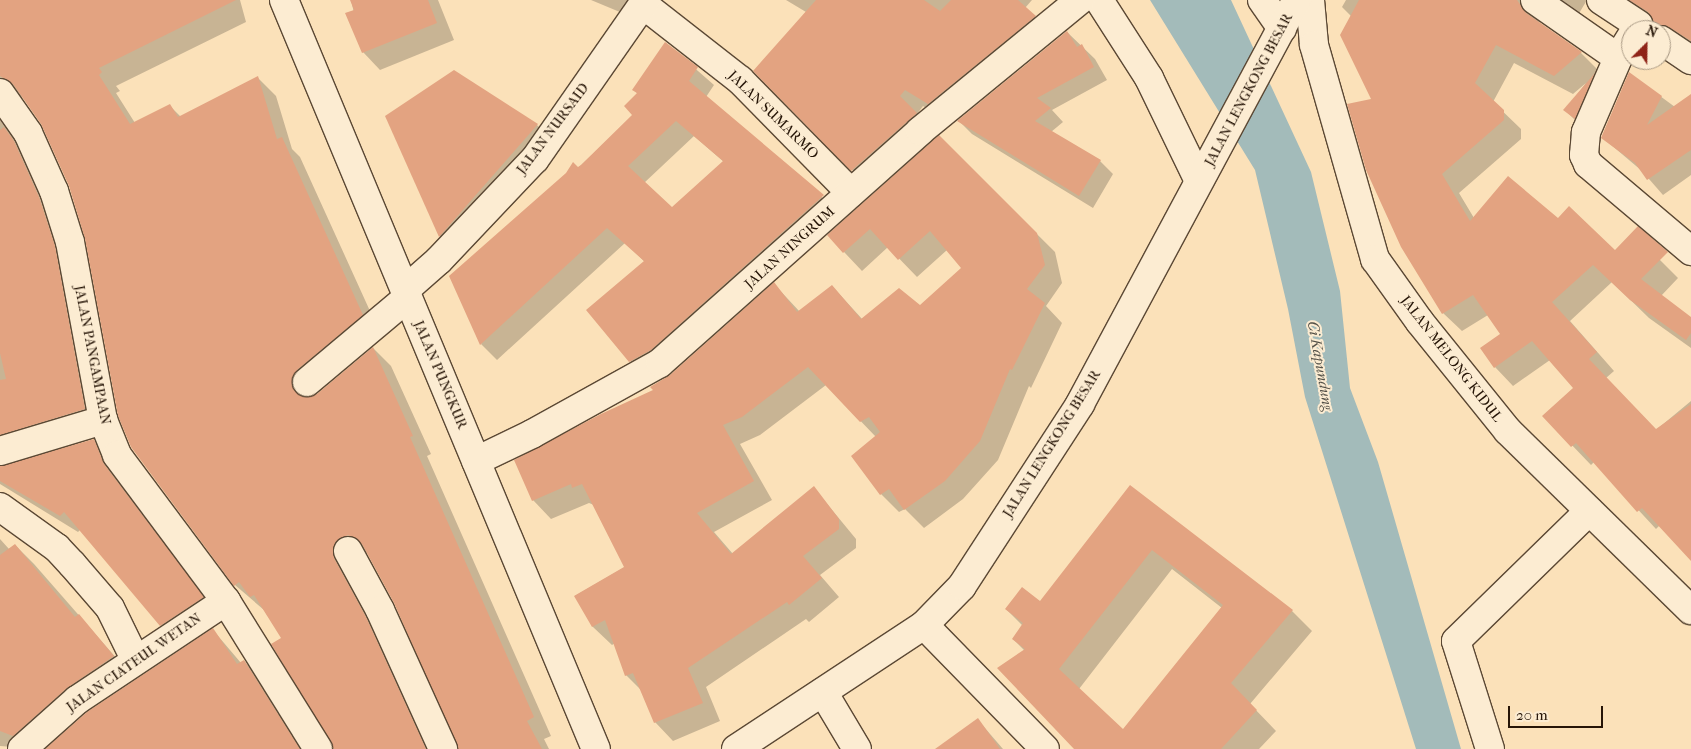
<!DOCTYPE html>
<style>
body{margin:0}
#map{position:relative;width:1691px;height:749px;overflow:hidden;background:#fbe1b9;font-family:"IM FELL French Canon",serif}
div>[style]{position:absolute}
.water>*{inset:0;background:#a3bbba}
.shadow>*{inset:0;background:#0003}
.building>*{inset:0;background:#e3a381}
.roads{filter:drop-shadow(1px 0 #5b4834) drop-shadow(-1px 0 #5b4834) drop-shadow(0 1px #5b4834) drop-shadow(0 -1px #5b4834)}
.street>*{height:28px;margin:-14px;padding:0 14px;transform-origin:14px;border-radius:14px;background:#fcecd2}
.secondary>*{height:28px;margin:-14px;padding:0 14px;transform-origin:14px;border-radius:14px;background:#fcecd2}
span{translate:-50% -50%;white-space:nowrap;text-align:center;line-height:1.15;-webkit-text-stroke:4px #fcecd2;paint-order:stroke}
.street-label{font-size:14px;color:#261507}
.water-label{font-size:15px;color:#524f46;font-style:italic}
.north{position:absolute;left:1621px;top:20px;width:50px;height:50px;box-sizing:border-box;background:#fcecd2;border:1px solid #a69681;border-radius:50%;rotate:23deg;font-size:14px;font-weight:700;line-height:20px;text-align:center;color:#261507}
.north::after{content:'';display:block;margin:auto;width:18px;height:22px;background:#8f2418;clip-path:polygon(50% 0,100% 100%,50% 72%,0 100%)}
.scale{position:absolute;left:1508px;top:706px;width:95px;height:22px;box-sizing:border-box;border:2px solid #261507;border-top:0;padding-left:6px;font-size:15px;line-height:18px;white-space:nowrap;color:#261507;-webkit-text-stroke:4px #fcecd2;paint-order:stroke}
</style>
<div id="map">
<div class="water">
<i style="clip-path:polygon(1150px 0,1231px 0,1311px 172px,1340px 291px,1350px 388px,1378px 462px,1461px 749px,1416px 749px,1305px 397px,1288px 309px,1255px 170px)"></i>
</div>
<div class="shadow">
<i style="clip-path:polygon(0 0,240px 0,246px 22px,116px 86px,120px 91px,116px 93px,135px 123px,170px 106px,181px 117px,258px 78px,276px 96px,292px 149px,300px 157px,380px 333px,315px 388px,312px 396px,317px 395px,373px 348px,391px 366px,431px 454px,427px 456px,551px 736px,544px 739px,549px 749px,459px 749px,395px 603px,368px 553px,358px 555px,435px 749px,334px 749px,283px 639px,264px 610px,235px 585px,132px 447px,87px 239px,70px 186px,42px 124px,24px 98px,18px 95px,57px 216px,103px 427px,0 458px)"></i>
<i style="clip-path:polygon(351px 0,438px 0,454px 40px,380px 70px,363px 52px)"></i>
<i style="clip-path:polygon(591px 0,656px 0,639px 20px)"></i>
<i style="clip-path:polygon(786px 0,1032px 0,1025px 8px,1052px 34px,946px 120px,923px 106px,917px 114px,933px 131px,869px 187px,755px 71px,806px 12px)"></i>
<i style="clip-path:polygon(1346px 0,1587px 0,1578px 15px,1537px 17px,1540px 24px,1581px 53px,1599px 71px,1595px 75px,1609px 89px,1580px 125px,1565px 110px,1586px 83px,1573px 94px,1514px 63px,1493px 102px,1521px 129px,1521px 139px,1459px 193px,1474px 218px,1558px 220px,1615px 251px,1660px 260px,1678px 278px,1661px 296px,1691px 319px,1691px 348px,1649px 318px,1612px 282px,1570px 321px,1614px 371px,1606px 378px,1656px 430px,1691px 401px,1691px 557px,1660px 525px,1656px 529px,1594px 462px,1591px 465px,1544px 416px,1574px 388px,1550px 360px,1513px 386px,1495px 367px,1502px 334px,1488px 315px,1462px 331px,1443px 313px,1372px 100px,1352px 17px,1342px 7px)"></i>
<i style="clip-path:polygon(1629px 0,1691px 0,1691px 45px,1672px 40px)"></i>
<i style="clip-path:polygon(1067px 32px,1095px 59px,1107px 80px,1052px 110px,1063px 122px,1051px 132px,1100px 161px,1113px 174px,1093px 208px,972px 134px,959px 121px)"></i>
<i style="clip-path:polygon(evenodd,666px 43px,714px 85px,706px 97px,840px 213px,647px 378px,630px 361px,645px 262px,625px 243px,497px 360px,481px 344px,578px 168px,634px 115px,638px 94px,634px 90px,666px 43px,694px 136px,724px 162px,672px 209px,644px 183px,694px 136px)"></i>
<i style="clip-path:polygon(1630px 74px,1675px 107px,1691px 97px,1691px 175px,1663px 195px,1642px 171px,1603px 138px)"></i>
<i style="clip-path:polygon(387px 116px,537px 125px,558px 147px,462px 258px,440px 236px)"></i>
<i style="clip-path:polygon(939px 137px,1055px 252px,1062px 283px,1046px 306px,1062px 323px,1031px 388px,1029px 386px,998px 460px,963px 499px,924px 528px,905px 509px,899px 512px,881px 494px,876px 437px,826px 385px,760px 435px,740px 444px,772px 500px,714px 532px,733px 554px,814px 488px,856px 539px,856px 548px,820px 575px,839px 597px,809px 622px,806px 619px,706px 687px,720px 721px,673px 741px,655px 722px,641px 690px,626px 675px,615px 643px,612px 645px,593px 627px,575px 596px,625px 567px,594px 505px,589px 503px,551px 519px,533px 500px,774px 284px,800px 312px,832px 286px,863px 320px,920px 307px,963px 268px,947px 250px,917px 277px,888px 247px,862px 271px,828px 235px)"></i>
<i style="clip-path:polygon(93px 440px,111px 458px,220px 615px,178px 643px,80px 530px,78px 532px,0 484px,0 467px)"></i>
<i style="clip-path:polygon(evenodd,1130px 487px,1292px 611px,1312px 631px,1250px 704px,1276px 731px,1259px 749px,1076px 749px,1025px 651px,1013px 639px,1023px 626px,1006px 609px,1041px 603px,1130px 487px,1172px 569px,1222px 608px,1123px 731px,1079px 689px,1172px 569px)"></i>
<i style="clip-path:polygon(0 539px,9px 549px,15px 545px,34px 564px,132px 676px,86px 707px,39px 749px,0 746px)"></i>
<i style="clip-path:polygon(213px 630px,241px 663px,244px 661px,262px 679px,305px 749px,47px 749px)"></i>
<i style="clip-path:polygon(978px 720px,1003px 749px,942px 749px)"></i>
</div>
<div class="building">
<i style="clip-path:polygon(0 0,236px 0,99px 68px,102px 72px,99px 75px,130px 124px,170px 104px,178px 117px,258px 76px,277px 139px,282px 137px,363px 315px,297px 370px,292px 385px,301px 396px,317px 394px,373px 347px,413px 436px,410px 437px,534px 717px,527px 721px,542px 749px,458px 749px,394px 603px,362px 544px,348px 535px,335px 542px,334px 558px,366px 617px,426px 749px,334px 749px,271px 644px,281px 638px,254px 595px,250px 597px,239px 582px,234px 586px,131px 447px,118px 416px,85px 239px,69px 186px,41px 124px,13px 84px,0 76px)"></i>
<i style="clip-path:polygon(350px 0,428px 0,437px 23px,362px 53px,345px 13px,354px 10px)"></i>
<i style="clip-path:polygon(816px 0,924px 0,940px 11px,951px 0,1018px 0,1036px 16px,928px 104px,905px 90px,900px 96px,917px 113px,851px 171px,753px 71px)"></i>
<i style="clip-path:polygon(1359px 0,1517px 0,1526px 13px,1582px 52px,1554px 76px,1496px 45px,1475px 83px,1504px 110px,1504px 120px,1442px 174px,1470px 221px,1508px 176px,1558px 218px,1569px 206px,1615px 250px,1638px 226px,1668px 252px,1641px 279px,1691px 317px,1691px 333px,1686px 340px,1630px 300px,1593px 265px,1552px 302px,1597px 352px,1589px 359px,1656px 429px,1691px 404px,1691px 561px,1642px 508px,1637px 512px,1576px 443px,1571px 447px,1542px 416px,1573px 388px,1532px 341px,1494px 368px,1480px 348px,1500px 334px,1473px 295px,1442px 314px,1401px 247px,1366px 170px,1347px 104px,1371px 99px,1340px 35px)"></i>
<i style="clip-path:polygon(1629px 0,1691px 0,1691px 41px,1669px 27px,1656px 25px,1648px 12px)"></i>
<i style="clip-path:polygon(1067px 31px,1077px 47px,1082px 44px,1094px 67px,1037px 98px,1051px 108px,1035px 121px,1101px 160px,1079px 196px,957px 121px)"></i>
<i style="clip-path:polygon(evenodd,665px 42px,698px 67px,689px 81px,824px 195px,651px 350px,629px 362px,586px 310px,644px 261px,607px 228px,480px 345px,449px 276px,566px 173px,573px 162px,578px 167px,581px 165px,632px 115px,624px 106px,637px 93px,632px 90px,665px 42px,676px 121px,723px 161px,672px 207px,628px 166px,676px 121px)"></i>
<i style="clip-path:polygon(454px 70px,538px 124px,439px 237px,385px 116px)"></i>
<i style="clip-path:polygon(1629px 72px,1662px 96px,1647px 125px,1691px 94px,1691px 150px,1647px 180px,1635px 163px,1601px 138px)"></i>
<i style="clip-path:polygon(1595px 73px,1575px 119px,1563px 110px)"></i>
<i style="clip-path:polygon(4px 127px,14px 141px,39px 197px,55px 246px,85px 409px,0 435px,0 380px,6px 379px,0 353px,0 130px)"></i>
<i style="clip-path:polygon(939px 135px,1037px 233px,1045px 265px,1027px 289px,1045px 303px,1012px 370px,1010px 369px,980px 441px,945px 481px,904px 510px,889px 489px,880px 495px,851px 456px,880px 432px,869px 417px,860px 422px,808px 367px,742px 417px,723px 425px,754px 481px,697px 513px,731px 554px,814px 486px,839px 519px,839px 529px,803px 556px,822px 578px,789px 605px,787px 602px,688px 668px,703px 703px,654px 723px,633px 673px,625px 676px,605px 620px,592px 627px,574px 596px,624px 567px,582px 484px,572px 488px,571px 484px,532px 501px,514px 460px,601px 414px,653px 390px,650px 387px,670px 375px,774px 282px,797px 312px,832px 285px,861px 319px,899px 288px,920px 305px,961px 268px,930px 231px,898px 260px,870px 229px,843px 253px,827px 235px)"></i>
<i style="clip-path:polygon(94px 439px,104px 464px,204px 597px,160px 626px,64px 512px,60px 516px,0 481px,0 466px)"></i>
<i style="clip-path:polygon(evenodd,1130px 485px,1293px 610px,1231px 683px,1257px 710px,1221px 749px,1074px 749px,997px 668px,1025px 649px,1012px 639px,1023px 623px,1005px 609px,1022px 587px,1040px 601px,1130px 485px,1152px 550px,1223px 605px,1123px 729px,1059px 669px,1152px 550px)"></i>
<i style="clip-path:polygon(15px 544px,75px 617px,79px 614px,114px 656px,67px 688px,13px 736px,0 731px,0 555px)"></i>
<i style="clip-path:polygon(213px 628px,237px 664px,244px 660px,300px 749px,45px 749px,87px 712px)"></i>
<i style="clip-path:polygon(978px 718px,1000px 749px,935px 749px)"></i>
</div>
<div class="roads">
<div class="street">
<i style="left:1099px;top:0;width:93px;rotate:57.3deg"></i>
<i style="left:1149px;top:78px;width:114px;rotate:64.1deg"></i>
<i style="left:1262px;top:0;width:35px;rotate:55deg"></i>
<i style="left:1310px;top:0;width:45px;rotate:84.9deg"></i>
<i style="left:1314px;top:45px;width:223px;rotate:74.1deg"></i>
<i style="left:1375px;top:259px;width:77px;rotate:54.5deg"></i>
<i style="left:1420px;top:322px;width:140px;rotate:51.1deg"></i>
<i style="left:1508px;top:431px;width:256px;rotate:44.4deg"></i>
<i style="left:1535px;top:0;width:101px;rotate:34.9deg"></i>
<i style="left:1601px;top:0;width:45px;rotate:33.3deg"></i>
<i style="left:644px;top:5px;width:122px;rotate:38deg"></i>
<i style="left:740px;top:80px;width:158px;rotate:45.5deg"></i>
<i style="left:1631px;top:37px;width:25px;rotate:122deg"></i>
<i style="left:1618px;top:58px;width:81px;rotate:113.4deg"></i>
<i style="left:1586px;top:132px;width:23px;rotate:95deg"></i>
<i style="left:1584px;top:155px;width:10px;rotate:66deg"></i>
<i style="left:1588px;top:164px;width:135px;rotate:40.2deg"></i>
<i style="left:1661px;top:40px;width:36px;rotate:34deg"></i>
<i style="left:0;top:93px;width:49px;rotate:55deg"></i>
<i style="left:28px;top:133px;width:64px;rotate:65.9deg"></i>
<i style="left:54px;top:191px;width:53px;rotate:72.6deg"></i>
<i style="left:70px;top:242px;width:181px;rotate:79.5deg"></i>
<i style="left:103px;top:420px;width:38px;rotate:68deg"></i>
<i style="left:117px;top:455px;width:182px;rotate:53.3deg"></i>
<i style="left:226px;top:601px;width:174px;rotate:58.1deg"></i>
<i style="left:405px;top:290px;width:45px;rotate:-41.4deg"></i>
<i style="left:439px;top:260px;width:139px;rotate:-46.5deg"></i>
<i style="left:535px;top:159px;width:194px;rotate:-55.1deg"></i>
<i style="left:307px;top:382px;width:131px;rotate:-40deg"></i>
<i style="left:0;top:451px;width:108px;rotate:-16.8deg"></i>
<i style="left:476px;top:461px;width:62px;rotate:-25.7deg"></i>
<i style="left:532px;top:434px;width:146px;rotate:-29deg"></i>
<i style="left:660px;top:363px;width:348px;rotate:-41.7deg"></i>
<i style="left:920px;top:131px;width:207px;rotate:-39.3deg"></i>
<i style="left:0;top:507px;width:70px;rotate:35.7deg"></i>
<i style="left:57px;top:548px;width:22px;rotate:47deg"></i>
<i style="left:72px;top:564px;width:58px;rotate:49.2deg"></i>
<i style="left:110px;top:608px;width:57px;rotate:63.9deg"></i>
<i style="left:348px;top:551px;width:67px;rotate:61.5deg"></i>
<i style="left:380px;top:610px;width:153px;rotate:65.6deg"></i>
<i style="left:924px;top:625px;width:173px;rotate:45.7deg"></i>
<i style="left:823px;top:692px;width:66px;rotate:59.2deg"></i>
<i style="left:22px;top:749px;width:74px;rotate:-41.7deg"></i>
<i style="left:77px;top:700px;width:179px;rotate:-33.6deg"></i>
<i style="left:1490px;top:749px;width:113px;rotate:-107.5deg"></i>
<i style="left:1456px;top:641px;width:186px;rotate:-44.3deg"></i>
</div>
<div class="secondary">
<i style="left:284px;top:0;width:811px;rotate:67.39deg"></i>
<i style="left:736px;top:749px;width:225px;rotate:-33.4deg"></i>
<i style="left:924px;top:625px;width:54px;rotate:-45.7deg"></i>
<i style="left:962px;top:586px;width:217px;rotate:-57deg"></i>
<i style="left:1080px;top:404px;width:459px;rotate:-61.8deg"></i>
</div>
</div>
<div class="street-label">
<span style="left:1249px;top:90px;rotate:-62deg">JALAN LENGKONG BESAR</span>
<span style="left:773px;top:115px;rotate:44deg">JALAN SUMARMO</span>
<span style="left:553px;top:129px;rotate:-53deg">JALAN NURSAID</span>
<span style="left:790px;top:248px;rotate:-42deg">JALAN NINGRUM</span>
<span style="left:92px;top:355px;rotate:79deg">JALAN PANGAMPAAN</span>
<span style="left:1451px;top:359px;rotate:52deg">JALAN MELONG KIDUL</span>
<span style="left:440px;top:375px;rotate:67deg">JALAN PUNGKUR</span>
<span style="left:1052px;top:444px;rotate:-58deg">JALAN LENGKONG BESAR</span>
<span style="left:134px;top:663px;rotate:-35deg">JALAN CIATEUL WETAN</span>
</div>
<div class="water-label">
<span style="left:1320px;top:366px;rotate:80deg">Ci Kapundung</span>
</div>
<div class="north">N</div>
<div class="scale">20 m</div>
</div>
